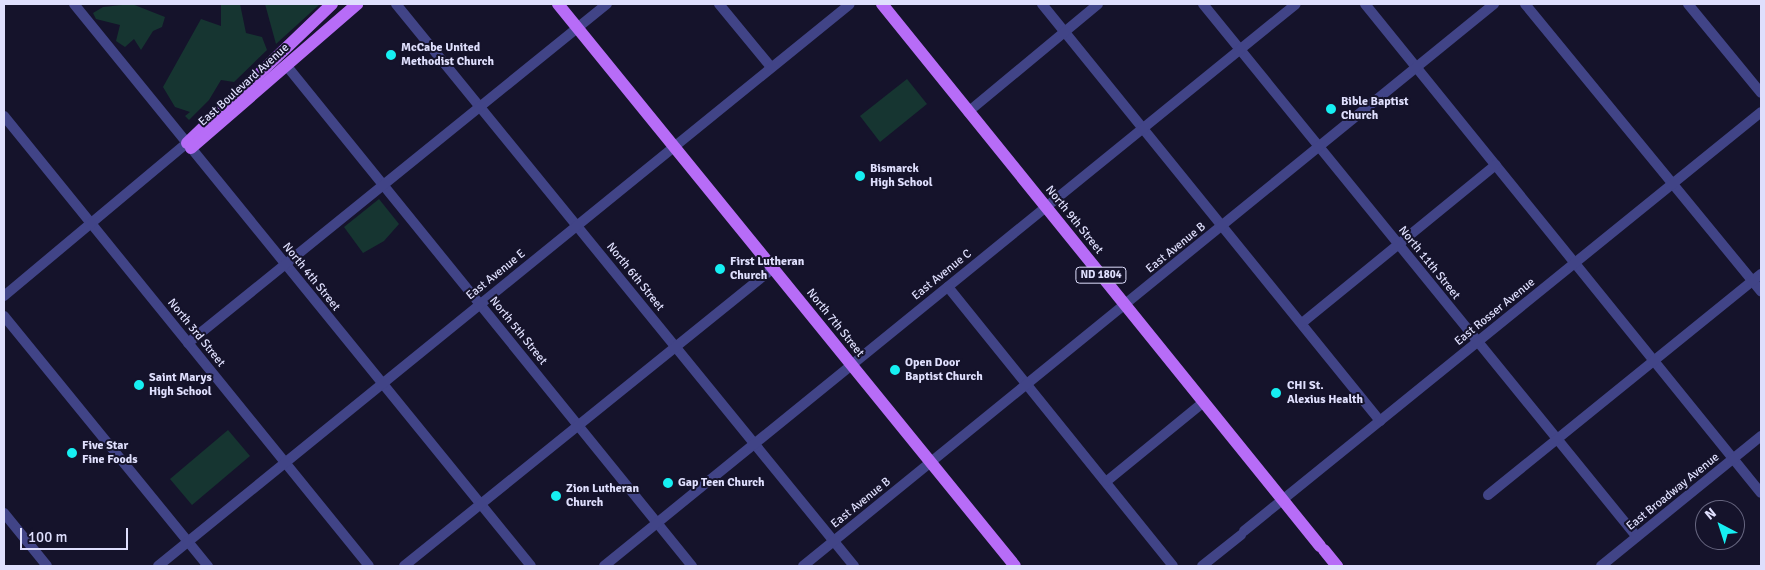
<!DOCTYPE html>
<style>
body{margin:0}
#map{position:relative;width:1765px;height:570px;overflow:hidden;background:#15132b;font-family:Signika,sans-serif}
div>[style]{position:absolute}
.green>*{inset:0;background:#163531}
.minor>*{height:10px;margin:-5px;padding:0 5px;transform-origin:5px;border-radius:5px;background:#414487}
.major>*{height:12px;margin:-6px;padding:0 6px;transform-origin:6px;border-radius:6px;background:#b76cf7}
.dots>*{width:14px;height:14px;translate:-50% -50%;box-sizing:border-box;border:2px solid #15132b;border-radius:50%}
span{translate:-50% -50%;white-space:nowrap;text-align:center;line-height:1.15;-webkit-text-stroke:4px #15132b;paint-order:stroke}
.shield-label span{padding:1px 4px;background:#15132b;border:1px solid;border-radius:4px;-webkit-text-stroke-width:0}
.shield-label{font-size:11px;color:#dfdffd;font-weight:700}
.poi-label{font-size:12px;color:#dfdffd;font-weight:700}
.left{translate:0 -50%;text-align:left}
.street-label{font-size:12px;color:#dfdffd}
.frame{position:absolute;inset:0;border:5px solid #dfdffd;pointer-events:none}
.north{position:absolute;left:1695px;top:500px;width:50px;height:50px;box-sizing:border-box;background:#15132b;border:1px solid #66657f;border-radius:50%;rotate:320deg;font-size:14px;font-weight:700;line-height:20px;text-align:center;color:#dfdffd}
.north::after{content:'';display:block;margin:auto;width:18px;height:22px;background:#16eff2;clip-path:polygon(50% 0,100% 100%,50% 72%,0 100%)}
.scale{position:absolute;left:20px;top:528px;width:108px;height:22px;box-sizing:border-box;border:2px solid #dfdffd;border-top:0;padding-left:6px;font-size:15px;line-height:18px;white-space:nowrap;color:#dfdffd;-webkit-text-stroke:4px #15132b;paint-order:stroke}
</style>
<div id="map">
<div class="green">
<i style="clip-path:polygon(132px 4px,165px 17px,162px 27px,153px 31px,141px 50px,134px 39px,125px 47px,116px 41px,120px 25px,96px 19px,93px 13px,103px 7px)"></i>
<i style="clip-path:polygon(221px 4px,240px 4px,246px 33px,262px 37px,267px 50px,234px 82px,221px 80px,209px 100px,189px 120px,185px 116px,190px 112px,175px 107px,163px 87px,201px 19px,221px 26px)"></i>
<i style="clip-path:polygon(265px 4px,320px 4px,276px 44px)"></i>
<i style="clip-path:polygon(907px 79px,927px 104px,880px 142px,860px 116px)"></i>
<i style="clip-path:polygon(379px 199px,399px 224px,384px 241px,363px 253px,344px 227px)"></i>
<i style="clip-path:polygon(228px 430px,250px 456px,192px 505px,170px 479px)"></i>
</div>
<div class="minor">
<i style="left:74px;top:4px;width:724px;rotate:50.88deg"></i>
<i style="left:396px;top:4px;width:725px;rotate:50.82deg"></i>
<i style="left:719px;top:4px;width:82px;rotate:50.5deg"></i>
<i style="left:1042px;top:4px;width:537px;rotate:50.97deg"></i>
<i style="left:1203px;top:4px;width:687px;rotate:50.85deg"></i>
<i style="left:1365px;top:4px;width:629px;rotate:51deg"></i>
<i style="left:1525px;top:4px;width:372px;rotate:50.6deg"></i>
<i style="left:1688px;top:4px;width:115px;rotate:50.6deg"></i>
<i style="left:286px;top:65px;width:645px;rotate:50.98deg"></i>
<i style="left:968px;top:112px;width:169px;rotate:-39.7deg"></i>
<i style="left:4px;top:116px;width:579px;rotate:50.95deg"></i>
<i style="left:948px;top:287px;width:358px;rotate:51.1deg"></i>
<i style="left:4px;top:296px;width:239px;rotate:-39.9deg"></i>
<i style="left:4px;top:316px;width:323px;rotate:50.8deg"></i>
<i style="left:1302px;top:323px;width:250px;rotate:-39.2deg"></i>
<i style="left:188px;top:343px;width:539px;rotate:-38.98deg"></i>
<i style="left:1107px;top:481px;width:125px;rotate:-39.2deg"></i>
<i style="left:1488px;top:495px;width:351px;rotate:-39deg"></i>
<i style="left:4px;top:513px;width:68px;rotate:50.9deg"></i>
<i style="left:1244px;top:531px;width:665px;rotate:-39.02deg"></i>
<i style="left:158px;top:566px;width:891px;rotate:-39.08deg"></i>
<i style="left:404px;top:566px;width:474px;rotate:-38.9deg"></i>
<i style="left:604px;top:566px;width:891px;rotate:-39.08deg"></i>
<i style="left:803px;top:566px;width:891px;rotate:-39.12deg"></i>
<i style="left:1202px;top:566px;width:50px;rotate:-38.5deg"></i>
<i style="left:1601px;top:566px;width:206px;rotate:-39.1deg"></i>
</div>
<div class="major">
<i style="left:558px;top:4px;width:724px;rotate:50.88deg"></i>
<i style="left:882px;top:4px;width:697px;rotate:51.06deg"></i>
<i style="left:187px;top:143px;width:201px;rotate:-43.8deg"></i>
<i style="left:191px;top:148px;width:220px;rotate:-40.9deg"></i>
<i style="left:1324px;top:550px;width:21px;rotate:51deg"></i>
</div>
<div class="dots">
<i style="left:391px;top:55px;background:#16eff2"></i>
<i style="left:1331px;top:109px;background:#16eff2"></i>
<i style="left:860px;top:176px;background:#16eff2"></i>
<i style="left:720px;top:269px;background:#16eff2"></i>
<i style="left:895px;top:370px;background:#16eff2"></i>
<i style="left:139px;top:385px;background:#16eff2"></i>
<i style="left:1276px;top:393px;background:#16eff2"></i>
<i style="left:72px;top:453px;background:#16eff2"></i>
<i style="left:668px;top:483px;background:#16eff2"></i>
<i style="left:556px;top:496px;background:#16eff2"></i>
</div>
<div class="shield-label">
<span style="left:1101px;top:275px">ND 1804</span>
</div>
<div class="poi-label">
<span class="left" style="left:401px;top:55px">McCabe United<br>Methodist Church</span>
<span class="left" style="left:1341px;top:109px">Bible Baptist<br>Church</span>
<span class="left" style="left:870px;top:176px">Bismarck<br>High School</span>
<span class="left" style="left:730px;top:269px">First Lutheran<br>Church</span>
<span class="left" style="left:905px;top:370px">Open Door<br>Baptist Church</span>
<span class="left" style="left:149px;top:385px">Saint Marys<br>High School</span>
<span class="left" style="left:1287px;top:393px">CHI St.<br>Alexius Health</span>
<span class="left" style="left:82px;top:453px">Five Star<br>Fine Foods</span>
<span class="left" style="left:678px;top:483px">Gap Teen Church</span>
<span class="left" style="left:566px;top:496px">Zion Lutheran<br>Church</span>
</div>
<div class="street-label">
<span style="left:244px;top:85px;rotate:-42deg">East Boulevard Avenue</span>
<span style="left:1074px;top:220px;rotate:51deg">North 9th Street</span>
<span style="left:1176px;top:248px;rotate:-39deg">East Avenue B</span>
<span style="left:1429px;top:263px;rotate:51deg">North 11th Street</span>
<span style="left:496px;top:275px;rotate:-39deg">East Avenue E</span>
<span style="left:942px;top:275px;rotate:-39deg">East Avenue C</span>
<span style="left:311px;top:277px;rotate:51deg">North 4th Street</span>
<span style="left:635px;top:277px;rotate:51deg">North 6th Street</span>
<span style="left:1495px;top:312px;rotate:-39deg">East Rosser Avenue</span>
<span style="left:835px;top:323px;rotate:51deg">North 7th Street</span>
<span style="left:518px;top:331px;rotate:51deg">North 5th Street</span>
<span style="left:196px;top:333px;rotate:51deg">North 3rd Street</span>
<span style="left:1673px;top:492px;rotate:-39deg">East Broadway Avenue</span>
<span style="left:861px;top:503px;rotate:-39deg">East Avenue B</span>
</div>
<div class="frame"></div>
<div class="north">N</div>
<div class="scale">100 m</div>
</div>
